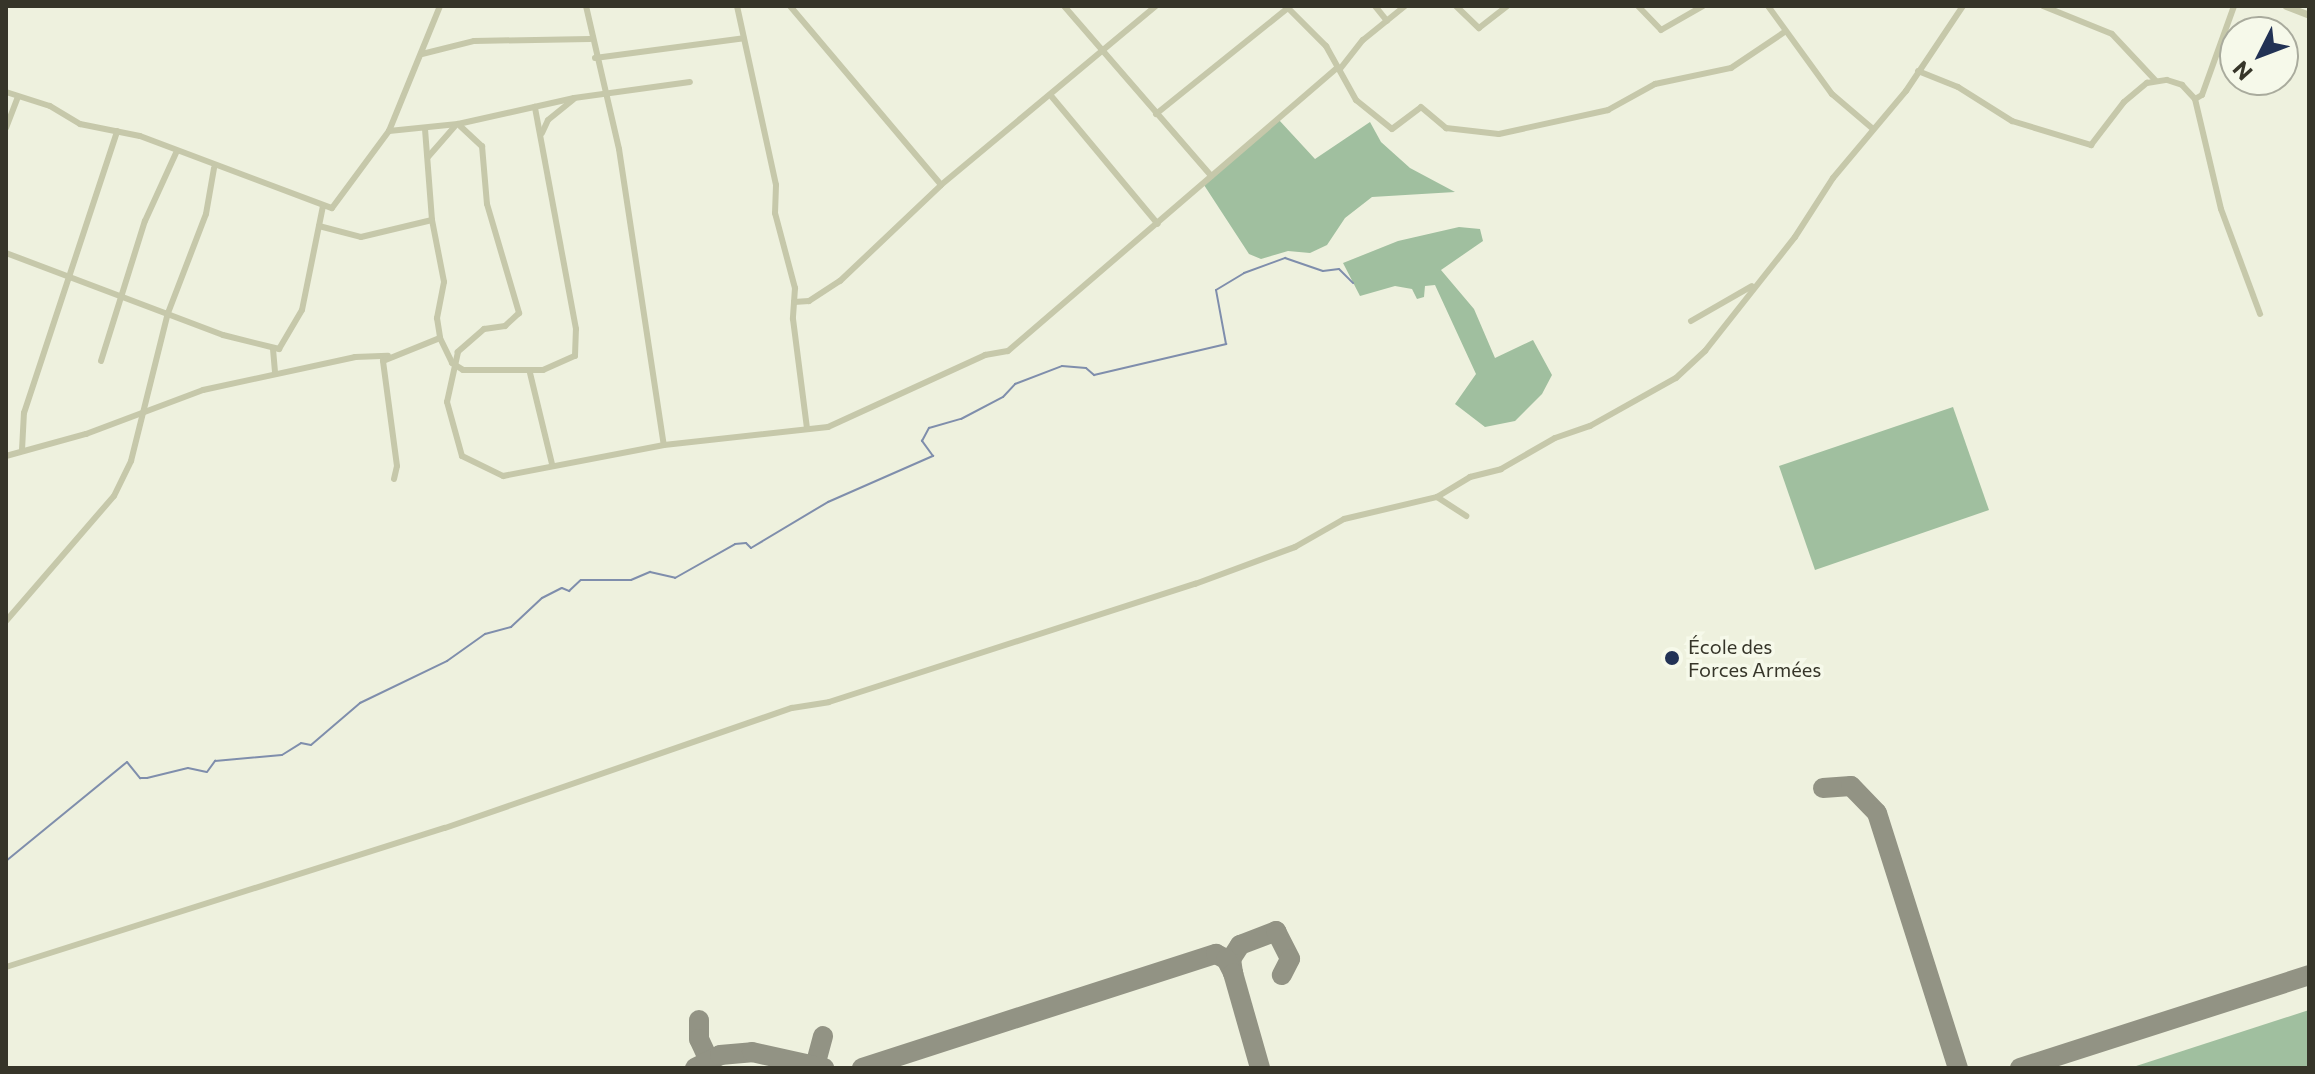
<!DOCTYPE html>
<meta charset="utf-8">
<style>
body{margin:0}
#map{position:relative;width:2315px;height:1074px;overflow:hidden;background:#eef1de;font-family:Commissioner,sans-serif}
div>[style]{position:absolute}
.green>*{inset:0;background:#a0bf9f}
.stream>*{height:2px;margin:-1px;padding:0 1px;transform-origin:1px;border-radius:1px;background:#7f8eac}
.taxiway>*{height:20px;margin:-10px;padding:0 10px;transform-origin:10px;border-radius:10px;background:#929384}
.minor>*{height:6px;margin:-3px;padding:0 3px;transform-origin:3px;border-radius:3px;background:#c6c8aa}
.tertiary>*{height:7px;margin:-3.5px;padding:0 3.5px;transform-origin:3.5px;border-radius:3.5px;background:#c6c8aa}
.dots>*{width:22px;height:22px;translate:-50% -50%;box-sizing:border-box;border:4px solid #f6f9ea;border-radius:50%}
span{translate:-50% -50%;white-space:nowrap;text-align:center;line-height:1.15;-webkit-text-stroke:7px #f6f9ea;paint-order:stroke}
.poi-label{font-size:20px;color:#363529}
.left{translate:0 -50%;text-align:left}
.frame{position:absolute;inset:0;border:8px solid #363529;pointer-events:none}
.north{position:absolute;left:2219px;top:16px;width:80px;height:80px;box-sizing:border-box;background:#f6f9ea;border:2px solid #a9ab9d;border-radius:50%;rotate:228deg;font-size:22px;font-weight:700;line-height:32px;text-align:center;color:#363529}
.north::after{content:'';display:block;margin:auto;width:28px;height:36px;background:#223255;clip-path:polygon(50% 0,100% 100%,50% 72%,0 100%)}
</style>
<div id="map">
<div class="green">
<i style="clip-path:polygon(1279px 120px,1315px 159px,1370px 122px,1381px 142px,1410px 168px,1455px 192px,1372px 197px,1345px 218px,1327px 245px,1310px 253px,1288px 251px,1261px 259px,1249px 254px,1204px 185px)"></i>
<i style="clip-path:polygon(1459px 227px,1480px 229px,1483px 241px,1441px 270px,1474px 309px,1495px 358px,1533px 340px,1552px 375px,1542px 394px,1515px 421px,1485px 427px,1455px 404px,1476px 374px,1435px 285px,1425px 286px,1424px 297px,1417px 299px,1412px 289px,1395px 286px,1360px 296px,1343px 263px,1398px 241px)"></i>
<i style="clip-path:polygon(1953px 407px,1989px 510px,1815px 570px,1779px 466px)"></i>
<i style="clip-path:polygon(2309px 1010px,2309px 1068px,2130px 1068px)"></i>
</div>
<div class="stream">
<i style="left:6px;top:861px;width:156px;rotate:-39.3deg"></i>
<i style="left:127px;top:762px;width:21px;rotate:51deg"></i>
<i style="left:140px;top:778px;width:7px"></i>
<i style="left:147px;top:778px;width:42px;rotate:-13.7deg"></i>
<i style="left:188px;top:768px;width:19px;rotate:12deg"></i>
<i style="left:207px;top:772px;width:14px;rotate:-54deg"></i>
<i style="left:215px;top:761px;width:67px;rotate:-5.1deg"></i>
<i style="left:282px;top:755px;width:22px;rotate:-32deg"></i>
<i style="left:301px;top:743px;width:10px;rotate:11deg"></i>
<i style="left:311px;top:745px;width:65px;rotate:-40.6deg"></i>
<i style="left:360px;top:703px;width:97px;rotate:-25.8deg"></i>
<i style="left:447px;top:661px;width:47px;rotate:-35.4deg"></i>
<i style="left:485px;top:634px;width:27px;rotate:-15deg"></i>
<i style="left:511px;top:627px;width:42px;rotate:-43.1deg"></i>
<i style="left:542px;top:598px;width:22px;rotate:-27deg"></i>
<i style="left:562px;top:588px;width:8px;rotate:23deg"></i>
<i style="left:569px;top:591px;width:16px;rotate:-43deg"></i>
<i style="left:581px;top:580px;width:50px"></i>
<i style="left:631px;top:580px;width:21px;rotate:-23deg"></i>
<i style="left:650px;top:572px;width:26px;rotate:13deg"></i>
<i style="left:675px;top:578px;width:69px;rotate:-29.5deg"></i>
<i style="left:735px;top:544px;width:11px;rotate:-5deg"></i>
<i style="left:746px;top:543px;width:7px;rotate:45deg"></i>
<i style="left:751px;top:548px;width:90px;rotate:-30.9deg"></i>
<i style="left:828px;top:502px;width:115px;rotate:-23.7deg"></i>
<i style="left:933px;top:456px;width:19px;rotate:-126deg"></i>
<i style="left:922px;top:441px;width:15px;rotate:-62deg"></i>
<i style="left:929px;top:428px;width:33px;rotate:-16deg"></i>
<i style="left:961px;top:419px;width:47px;rotate:-27.6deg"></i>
<i style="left:1003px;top:397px;width:18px;rotate:-47deg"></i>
<i style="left:1015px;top:384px;width:50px;rotate:-21deg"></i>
<i style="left:1062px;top:366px;width:24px;rotate:5deg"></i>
<i style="left:1086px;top:368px;width:11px;rotate:41deg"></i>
<i style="left:1094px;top:375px;width:136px;rotate:-13.2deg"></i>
<i style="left:1226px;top:344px;width:55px;rotate:-100.5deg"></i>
<i style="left:1216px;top:290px;width:33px;rotate:-31deg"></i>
<i style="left:1244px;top:273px;width:44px;rotate:-20.1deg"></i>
<i style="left:1285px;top:258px;width:40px;rotate:18.9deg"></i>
<i style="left:1323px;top:271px;width:16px;rotate:-7deg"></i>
<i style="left:1339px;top:269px;width:20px;rotate:45deg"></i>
</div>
<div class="taxiway">
<i style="left:1823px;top:788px;width:28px;rotate:-4deg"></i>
<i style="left:1851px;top:786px;width:37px;rotate:46deg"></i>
<i style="left:1877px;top:813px;width:268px;rotate:72.4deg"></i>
<i style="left:1233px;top:973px;width:14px;rotate:-98deg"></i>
<i style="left:1231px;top:959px;width:17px;rotate:-57deg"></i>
<i style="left:1240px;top:945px;width:39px;rotate:-21deg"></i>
<i style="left:1276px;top:931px;width:31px;rotate:63deg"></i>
<i style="left:1290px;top:959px;width:18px;rotate:117deg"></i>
<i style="left:699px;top:1020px;width:19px;rotate:90deg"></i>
<i style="left:699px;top:1039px;width:23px;rotate:65deg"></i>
<i style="left:815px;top:1066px;width:31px;rotate:-75deg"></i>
<i style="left:695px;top:1068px;width:28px;rotate:-27deg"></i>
<i style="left:720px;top:1055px;width:32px;rotate:-5deg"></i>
<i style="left:752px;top:1052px;width:74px;rotate:12.5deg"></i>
<i style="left:862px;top:1068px;width:372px;rotate:-17.9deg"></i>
<i style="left:1216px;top:954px;width:11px;rotate:27deg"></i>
<i style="left:1226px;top:959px;width:16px;rotate:63deg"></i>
<i style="left:1233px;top:973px;width:99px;rotate:74.1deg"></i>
<i style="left:2020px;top:1068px;width:304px;rotate:-17.8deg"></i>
</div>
<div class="minor">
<i style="left:586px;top:6px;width:147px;rotate:77deg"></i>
<i style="left:619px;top:149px;width:299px;rotate:81.4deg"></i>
<i style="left:737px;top:6px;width:183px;rotate:77.7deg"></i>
<i style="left:776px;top:185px;width:28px;rotate:92deg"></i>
<i style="left:775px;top:213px;width:78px;rotate:75.1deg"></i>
<i style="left:795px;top:288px;width:31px;rotate:94deg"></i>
<i style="left:793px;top:319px;width:110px;rotate:82.7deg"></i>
<i style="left:790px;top:6px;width:234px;rotate:49.8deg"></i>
<i style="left:1064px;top:6px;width:225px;rotate:49.1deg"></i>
<i style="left:1286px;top:6px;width:57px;rotate:45deg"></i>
<i style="left:1326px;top:46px;width:62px;rotate:60.9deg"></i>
<i style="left:1356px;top:100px;width:46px;rotate:38.9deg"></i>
<i style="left:1392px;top:129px;width:36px;rotate:-37deg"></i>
<i style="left:1421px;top:107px;width:33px;rotate:40deg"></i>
<i style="left:1446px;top:128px;width:53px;rotate:6.5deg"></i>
<i style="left:1499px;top:134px;width:112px;rotate:-12.4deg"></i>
<i style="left:1608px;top:110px;width:54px;rotate:-29deg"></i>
<i style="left:1655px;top:84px;width:78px;rotate:-11.9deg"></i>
<i style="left:1731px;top:68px;width:63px;rotate:-33.9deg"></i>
<i style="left:1375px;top:6px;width:19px;rotate:51deg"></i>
<i style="left:1456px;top:6px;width:32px;rotate:44deg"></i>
<i style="left:1479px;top:28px;width:36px;rotate:-38deg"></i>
<i style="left:1638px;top:6px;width:33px;rotate:46deg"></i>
<i style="left:1661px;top:30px;width:48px;rotate:-29.7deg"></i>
<i style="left:1768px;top:6px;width:109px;rotate:54deg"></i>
<i style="left:1832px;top:94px;width:54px;rotate:40.5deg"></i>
<i style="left:2043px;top:6px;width:74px;rotate:22.1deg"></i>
<i style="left:2112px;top:34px;width:63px;rotate:46.9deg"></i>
<i style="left:422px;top:54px;width:54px;rotate:-14deg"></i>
<i style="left:474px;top:41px;width:116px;rotate:-1deg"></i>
<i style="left:595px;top:58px;width:150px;rotate:-7.6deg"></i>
<i style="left:1340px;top:69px;width:37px;rotate:-52deg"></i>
<i style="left:1363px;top:40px;width:54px;rotate:-39deg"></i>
<i style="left:1918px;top:71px;width:43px;rotate:21.8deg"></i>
<i style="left:1958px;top:87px;width:64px;rotate:32.2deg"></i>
<i style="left:2012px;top:121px;width:83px;rotate:16.9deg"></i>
<i style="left:2091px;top:145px;width:54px;rotate:-52.5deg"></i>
<i style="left:2124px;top:102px;width:30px;rotate:-40deg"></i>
<i style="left:2147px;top:83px;width:20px;rotate:-9deg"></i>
<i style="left:2167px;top:80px;width:16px;rotate:18deg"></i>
<i style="left:2182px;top:85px;width:19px;rotate:47deg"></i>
<i style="left:2195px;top:99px;width:113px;rotate:76.7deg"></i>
<i style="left:2221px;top:209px;width:112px;rotate:69.6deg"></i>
<i style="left:6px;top:92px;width:46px;rotate:17.7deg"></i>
<i style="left:50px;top:106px;width:35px;rotate:31deg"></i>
<i style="left:80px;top:124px;width:61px;rotate:11.3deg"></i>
<i style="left:140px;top:136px;width:205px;rotate:20.6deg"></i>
<i style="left:332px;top:208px;width:96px;rotate:-53.5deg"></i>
<i style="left:389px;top:131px;width:135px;rotate:-67.8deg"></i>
<i style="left:1052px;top:97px;width:165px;rotate:50.2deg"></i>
<i style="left:2195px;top:99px;width:8px;rotate:-30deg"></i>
<i style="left:2202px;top:95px;width:95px;rotate:-70.2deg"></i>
<i style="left:1156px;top:114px;width:169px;rotate:-38.8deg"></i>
<i style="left:458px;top:124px;width:33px;rotate:43deg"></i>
<i style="left:482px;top:146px;width:58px;rotate:85.1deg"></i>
<i style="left:487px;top:204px;width:114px;rotate:73.6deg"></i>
<i style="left:519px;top:313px;width:19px;rotate:137deg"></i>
<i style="left:505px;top:326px;width:21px;rotate:172deg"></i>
<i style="left:484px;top:329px;width:35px;rotate:139deg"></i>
<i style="left:458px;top:352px;width:51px;rotate:102.4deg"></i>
<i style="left:447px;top:402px;width:56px;rotate:74.5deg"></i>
<i style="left:462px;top:456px;width:46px;rotate:26deg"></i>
<i style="left:503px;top:476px;width:164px;rotate:-10.9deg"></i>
<i style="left:664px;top:445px;width:165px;rotate:-6.3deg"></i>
<i style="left:828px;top:427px;width:173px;rotate:-24.6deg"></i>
<i style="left:985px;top:355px;width:23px;rotate:-10deg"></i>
<i style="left:1008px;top:351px;width:435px;rotate:-40.7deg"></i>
<i style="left:6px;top:128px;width:33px;rotate:-69deg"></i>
<i style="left:425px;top:129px;width:91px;rotate:85.6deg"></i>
<i style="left:432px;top:220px;width:63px;rotate:79deg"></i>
<i style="left:444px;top:282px;width:37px;rotate:101deg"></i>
<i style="left:437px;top:318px;width:20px;rotate:81deg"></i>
<i style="left:440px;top:338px;width:28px;rotate:64deg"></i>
<i style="left:452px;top:363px;width:13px;rotate:32deg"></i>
<i style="left:463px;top:370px;width:80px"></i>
<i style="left:543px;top:370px;width:35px;rotate:-24deg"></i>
<i style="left:575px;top:356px;width:27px;rotate:-88deg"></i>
<i style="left:576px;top:329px;width:226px;rotate:-100.5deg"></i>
<i style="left:389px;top:131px;width:69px;rotate:-5.8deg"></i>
<i style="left:458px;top:124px;width:119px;rotate:-12.6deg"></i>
<i style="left:574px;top:98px;width:117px;rotate:-7.9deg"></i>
<i style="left:542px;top:133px;width:14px;rotate:-65deg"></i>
<i style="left:548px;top:120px;width:33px;rotate:-39deg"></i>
<i style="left:428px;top:157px;width:41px;rotate:-48.9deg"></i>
<i style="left:319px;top:226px;width:43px;rotate:14.7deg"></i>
<i style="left:361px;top:237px;width:73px;rotate:-13.5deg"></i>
<i style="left:6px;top:253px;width:232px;rotate:20.7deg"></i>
<i style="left:223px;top:335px;width:58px;rotate:14deg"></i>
<i style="left:279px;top:349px;width:45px;rotate:-59.5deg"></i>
<i style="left:302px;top:310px;width:106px;rotate:-78.6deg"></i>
<i style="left:794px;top:302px;width:15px;rotate:-4deg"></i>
<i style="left:809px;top:301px;width:37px;rotate:-33deg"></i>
<i style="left:840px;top:281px;width:139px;rotate:-43.5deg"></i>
<i style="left:941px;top:185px;width:280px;rotate:-39.8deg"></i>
<i style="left:1691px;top:321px;width:70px;rotate:-29.8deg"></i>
<i style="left:273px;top:349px;width:24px;rotate:85deg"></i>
<i style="left:101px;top:361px;width:147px;rotate:-72.6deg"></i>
<i style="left:145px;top:221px;width:75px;rotate:-65.5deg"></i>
<i style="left:530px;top:373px;width:94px;rotate:76.4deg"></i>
<i style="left:22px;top:450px;width:37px;rotate:-87deg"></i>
<i style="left:24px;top:413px;width:297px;rotate:-71.7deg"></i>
<i style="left:6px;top:456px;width:83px;rotate:-15.4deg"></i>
<i style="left:86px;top:434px;width:125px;rotate:-20.6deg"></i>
<i style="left:203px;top:390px;width:156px;rotate:-12.2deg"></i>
<i style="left:355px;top:357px;width:33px;rotate:-2deg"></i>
<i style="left:394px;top:479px;width:13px;rotate:-77deg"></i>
<i style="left:397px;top:466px;width:106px;rotate:-97.6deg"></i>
<i style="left:383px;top:361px;width:61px;rotate:-22deg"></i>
<i style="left:1437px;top:497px;width:35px;rotate:33deg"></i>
<i style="left:6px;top:621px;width:165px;rotate:-49.2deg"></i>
<i style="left:114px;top:496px;width:39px;rotate:-64deg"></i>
<i style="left:131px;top:461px;width:153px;rotate:-76deg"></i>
<i style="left:168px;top:313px;width:106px;rotate:-69deg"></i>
<i style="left:206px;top:214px;width:47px;rotate:-80.1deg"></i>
<i style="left:6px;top:967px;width:460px;rotate:-17.6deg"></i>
<i style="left:445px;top:828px;width:367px;rotate:-19.1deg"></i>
<i style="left:792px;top:708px;width:37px;rotate:-9deg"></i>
<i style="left:829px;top:702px;width:385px;rotate:-17.9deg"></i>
<i style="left:1195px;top:584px;width:107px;rotate:-20.3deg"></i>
<i style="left:1295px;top:547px;width:56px;rotate:-29.7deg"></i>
<i style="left:1344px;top:519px;width:96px;rotate:-13.3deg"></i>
<i style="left:1437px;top:497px;width:39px;rotate:-31deg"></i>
<i style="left:1470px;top:477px;width:32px;rotate:-14deg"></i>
<i style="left:1501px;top:469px;width:62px;rotate:-29.9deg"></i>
<i style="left:1555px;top:438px;width:37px;rotate:-19deg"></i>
<i style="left:1590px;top:426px;width:98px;rotate:-29.2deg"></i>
<i style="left:1676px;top:378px;width:40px;rotate:-43deg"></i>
<i style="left:1705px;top:351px;width:145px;rotate:-51.7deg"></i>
<i style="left:1795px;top:237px;width:70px;rotate:-57.2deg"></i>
<i style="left:1833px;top:178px;width:114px;rotate:-50deg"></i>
<i style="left:1906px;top:91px;width:102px;rotate:-56.2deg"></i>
</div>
<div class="tertiary">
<i style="left:2286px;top:6px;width:25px;rotate:21deg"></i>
</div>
<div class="dots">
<i style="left:1672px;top:658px;background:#223255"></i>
</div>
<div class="poi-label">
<span class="left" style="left:1688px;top:658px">École des<br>Forces Armées</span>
</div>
<div class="frame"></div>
<div class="north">N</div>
</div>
